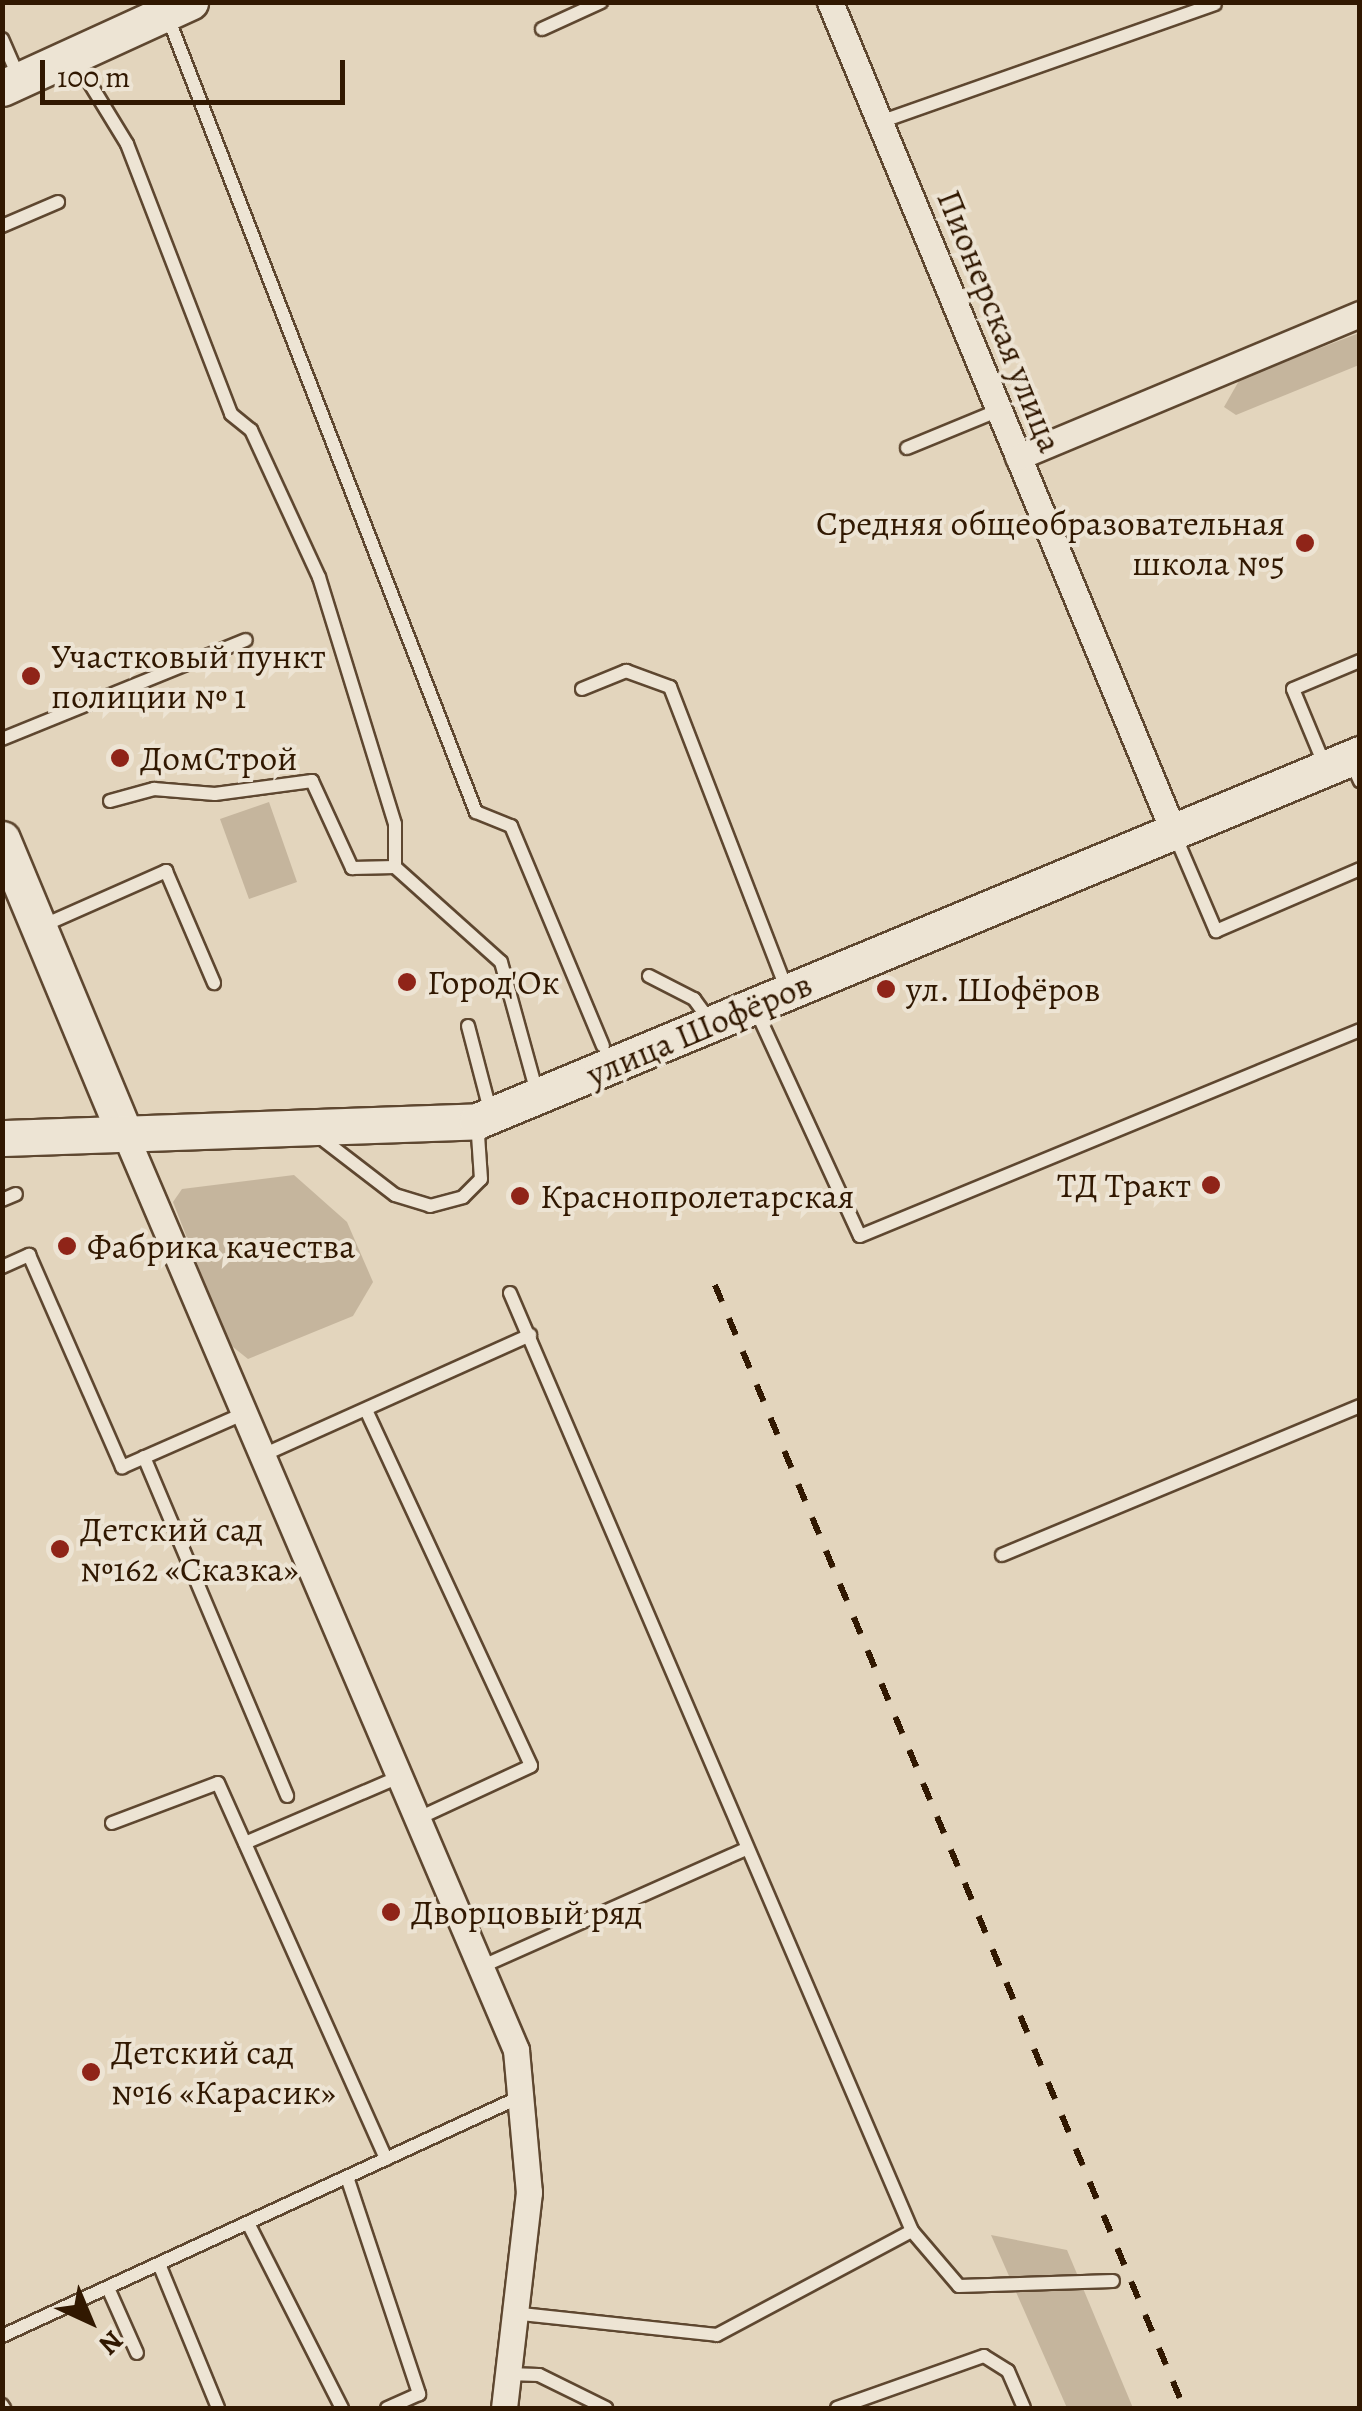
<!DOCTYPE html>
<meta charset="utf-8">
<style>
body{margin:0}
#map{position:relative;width:1362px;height:2411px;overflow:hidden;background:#e3d5bd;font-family:Alegreya,serif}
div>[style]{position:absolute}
.green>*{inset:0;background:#c5b59d}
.roads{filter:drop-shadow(2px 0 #5e4730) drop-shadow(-2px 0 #5e4730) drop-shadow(0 2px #5e4730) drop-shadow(0 -2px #5e4730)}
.lane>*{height:12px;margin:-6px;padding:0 6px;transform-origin:6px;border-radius:6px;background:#ede4d4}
.street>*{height:25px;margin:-12.5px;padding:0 12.5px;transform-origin:12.5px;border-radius:12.5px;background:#ede4d4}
.secondary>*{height:35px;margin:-17.5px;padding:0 17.5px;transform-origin:17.5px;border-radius:17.5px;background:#ede4d4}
.rail>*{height:6px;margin-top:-3px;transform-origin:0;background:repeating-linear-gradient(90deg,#311801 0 18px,transparent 0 36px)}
.dots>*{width:28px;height:28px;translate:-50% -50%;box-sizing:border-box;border:5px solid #ede4d4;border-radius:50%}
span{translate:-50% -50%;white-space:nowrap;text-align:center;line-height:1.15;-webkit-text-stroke:8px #ede4d4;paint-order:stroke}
.street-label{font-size:35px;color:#311801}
.poi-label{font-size:35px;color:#311801}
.right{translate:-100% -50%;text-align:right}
.left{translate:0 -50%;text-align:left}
.frame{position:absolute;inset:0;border:5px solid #311801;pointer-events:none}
.north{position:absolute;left:40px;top:2271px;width:100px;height:100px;-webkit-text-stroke:8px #ede4d4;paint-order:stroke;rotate:136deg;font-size:28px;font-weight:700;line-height:40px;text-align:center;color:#311801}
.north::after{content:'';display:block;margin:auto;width:35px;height:45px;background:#311801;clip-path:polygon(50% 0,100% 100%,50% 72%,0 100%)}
.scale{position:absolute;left:40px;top:60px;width:305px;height:45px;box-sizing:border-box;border:5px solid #311801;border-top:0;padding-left:12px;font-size:30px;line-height:35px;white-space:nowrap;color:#311801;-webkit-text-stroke:8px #ede4d4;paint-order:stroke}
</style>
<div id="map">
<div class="green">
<i style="clip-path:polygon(1359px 333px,1359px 365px,1236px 415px,1224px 407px,1240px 379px)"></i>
<i style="clip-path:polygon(269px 802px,297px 882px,249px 899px,220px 819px)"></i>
<i style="clip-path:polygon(294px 1175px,347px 1222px,373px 1282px,353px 1316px,248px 1359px,228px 1343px,173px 1202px,182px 1189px)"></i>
<i style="clip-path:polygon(991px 2235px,1067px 2250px,1133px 2408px,1067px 2408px)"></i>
</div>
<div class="roads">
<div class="lane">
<i style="left:167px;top:15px;width:855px;rotate:68.81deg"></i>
<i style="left:476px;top:812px;width:38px;rotate:22deg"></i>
<i style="left:511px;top:826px;width:238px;rotate:67.3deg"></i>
<i style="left:542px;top:29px;width:65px;rotate:-24.6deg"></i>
<i style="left:2px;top:39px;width:43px;rotate:66.4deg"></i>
<i style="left:75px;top:59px;width:100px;rotate:58.5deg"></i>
<i style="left:127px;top:144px;width:289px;rotate:68.9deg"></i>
<i style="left:231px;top:414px;width:26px;rotate:39deg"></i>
<i style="left:251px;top:430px;width:162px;rotate:65.2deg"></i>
<i style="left:319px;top:577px;width:258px;rotate:72.9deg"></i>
<i style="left:395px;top:824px;width:43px;rotate:90deg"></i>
<i style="left:395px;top:867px;width:142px;rotate:41.9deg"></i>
<i style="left:501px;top:962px;width:139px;rotate:74.6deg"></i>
<i style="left:880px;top:122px;width:355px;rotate:-19.4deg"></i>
<i style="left:2px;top:226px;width:61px;rotate:-23.2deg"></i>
<i style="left:907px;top:448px;width:100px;rotate:-22.4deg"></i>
<i style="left:582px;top:689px;width:48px;rotate:-22.2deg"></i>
<i style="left:626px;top:671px;width:47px;rotate:20deg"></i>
<i style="left:670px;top:687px;width:326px;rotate:68.9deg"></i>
<i style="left:2px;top:739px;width:263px;rotate:-22.1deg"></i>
<i style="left:1351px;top:761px;width:22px;rotate:66deg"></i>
<i style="left:1325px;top:766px;width:83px;rotate:-112.6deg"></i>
<i style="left:1293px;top:689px;width:73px;rotate:-22.7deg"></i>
<i style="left:110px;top:801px;width:46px;rotate:-15.3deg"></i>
<i style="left:154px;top:789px;width:61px;rotate:4.7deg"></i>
<i style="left:215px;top:794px;width:98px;rotate:-7.6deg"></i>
<i style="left:312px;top:781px;width:96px;rotate:65.3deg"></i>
<i style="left:352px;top:868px;width:43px;rotate:-1.3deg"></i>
<i style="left:1174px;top:833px;width:107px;rotate:66.8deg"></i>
<i style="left:1216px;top:931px;width:157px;rotate:-23.3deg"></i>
<i style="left:42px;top:926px;width:136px;rotate:-23.9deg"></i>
<i style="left:166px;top:871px;width:122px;rotate:66.8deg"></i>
<i style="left:649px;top:976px;width:51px;rotate:27.1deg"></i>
<i style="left:694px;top:999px;width:27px;rotate:54deg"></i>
<i style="left:754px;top:1006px;width:253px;rotate:65.3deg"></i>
<i style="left:860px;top:1236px;width:541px;rotate:-22.39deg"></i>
<i style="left:468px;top:1026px;width:87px;rotate:75.3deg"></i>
<i style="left:317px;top:1135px;width:98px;rotate:37.6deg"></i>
<i style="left:395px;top:1195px;width:37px;rotate:17deg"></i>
<i style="left:430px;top:1206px;width:34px;rotate:-15deg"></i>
<i style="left:463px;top:1197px;width:25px;rotate:-45deg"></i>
<i style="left:481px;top:1179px;width:58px;rotate:-93.9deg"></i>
<i style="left:2px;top:1200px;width:15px;rotate:-23deg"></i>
<i style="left:2px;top:1267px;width:30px;rotate:-24deg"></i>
<i style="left:29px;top:1255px;width:232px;rotate:66.3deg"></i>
<i style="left:122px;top:1467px;width:134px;rotate:-23.7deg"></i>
<i style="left:510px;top:1293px;width:1021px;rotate:66.8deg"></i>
<i style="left:912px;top:2231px;width:72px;rotate:49.5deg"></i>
<i style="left:959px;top:2286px;width:154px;rotate:-1.9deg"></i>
<i style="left:366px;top:1410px;width:392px;rotate:65.1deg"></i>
<i style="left:531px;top:1766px;width:123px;rotate:155.1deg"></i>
<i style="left:263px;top:1455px;width:293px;rotate:-24.2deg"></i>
<i style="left:144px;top:1457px;width:368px;rotate:67.1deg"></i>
<i style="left:1002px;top:1555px;width:388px;rotate:-22.6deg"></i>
<i style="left:112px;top:1823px;width:113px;rotate:-20.7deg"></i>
<i style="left:218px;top:1783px;width:412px;rotate:65.9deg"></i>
<i style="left:245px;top:1843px;width:170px;rotate:-23.2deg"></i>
<i style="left:483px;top:1966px;width:286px;rotate:-24deg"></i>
<i style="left:347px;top:2177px;width:229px;rotate:71.6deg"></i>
<i style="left:419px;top:2394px;width:35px;rotate:156deg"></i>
<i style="left:248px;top:2223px;width:208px;rotate:63.1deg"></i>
<i style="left:159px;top:2264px;width:156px;rotate:67.7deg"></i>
<i style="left:108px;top:2288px;width:71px;rotate:66deg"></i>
<i style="left:512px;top:2313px;width:206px;rotate:6.1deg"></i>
<i style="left:717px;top:2335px;width:221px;rotate:-28.1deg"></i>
<i style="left:2px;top:2336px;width:570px;rotate:-24.77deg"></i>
<i style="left:507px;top:2374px;width:32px;rotate:2deg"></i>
<i style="left:539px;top:2375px;width:75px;rotate:26.2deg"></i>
<i style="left:2px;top:2405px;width:4px;rotate:56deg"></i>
<i style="left:837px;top:2408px;width:156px;rotate:-19.5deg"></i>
<i style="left:984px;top:2356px;width:28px;rotate:32deg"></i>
<i style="left:1008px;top:2371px;width:40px;rotate:66.6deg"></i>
</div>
<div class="street">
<i style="left:830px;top:2px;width:899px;rotate:67.51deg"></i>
<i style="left:1018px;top:457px;width:371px;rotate:-22.7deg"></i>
<i style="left:125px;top:1134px;width:996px;rotate:66.88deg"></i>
<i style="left:516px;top:2050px;width:143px;rotate:84.8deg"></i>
<i style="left:529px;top:2192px;width:217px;rotate:96.6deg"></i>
</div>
<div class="secondary">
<i style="left:2px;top:88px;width:207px;rotate:-24.6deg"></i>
<i style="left:2px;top:839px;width:320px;rotate:67.4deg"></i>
<i style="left:2px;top:1138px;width:475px;rotate:-2deg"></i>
<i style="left:477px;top:1121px;width:956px;rotate:-22.57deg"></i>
</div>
</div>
<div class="rail">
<i style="left:715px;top:1285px;width:1217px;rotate:67.33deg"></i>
</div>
<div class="dots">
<i style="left:1305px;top:543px;background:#8f2418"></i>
<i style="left:31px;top:676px;background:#8f2418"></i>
<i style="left:120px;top:758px;background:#8f2418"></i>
<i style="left:407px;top:982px;background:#8f2418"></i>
<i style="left:886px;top:989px;background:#8f2418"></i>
<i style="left:1211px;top:1185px;background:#8f2418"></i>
<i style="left:520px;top:1196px;background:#8f2418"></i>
<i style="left:67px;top:1246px;background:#8f2418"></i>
<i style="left:60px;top:1549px;background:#8f2418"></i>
<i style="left:391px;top:1912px;background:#8f2418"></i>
<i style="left:91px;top:2072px;background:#8f2418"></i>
</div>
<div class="street-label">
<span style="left:1000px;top:321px;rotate:68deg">Пионерская улица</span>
<span style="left:699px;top:1029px;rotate:-23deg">улица Шофёров</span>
</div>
<div class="poi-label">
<span class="right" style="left:1285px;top:543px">Средняя общеобразовательная<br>школа №5</span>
<span class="left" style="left:51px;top:676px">Участковый пункт<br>полиции № 1</span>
<span class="left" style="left:140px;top:758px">ДомСтрой</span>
<span class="left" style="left:427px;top:982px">Город'Ок</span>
<span class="left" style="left:906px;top:989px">ул. Шофёров</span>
<span class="right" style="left:1191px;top:1185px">ТД Тракт</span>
<span class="left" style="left:540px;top:1196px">Краснопролетарская</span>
<span class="left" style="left:87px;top:1246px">Фабрика качества</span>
<span class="left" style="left:80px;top:1549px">Детский сад<br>№162 «Сказка»</span>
<span class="left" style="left:411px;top:1912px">Дворцовый ряд</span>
<span class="left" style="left:111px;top:2072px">Детский сад<br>№16 «Карасик»</span>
</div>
<div class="frame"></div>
<div class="north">N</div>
<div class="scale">100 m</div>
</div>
